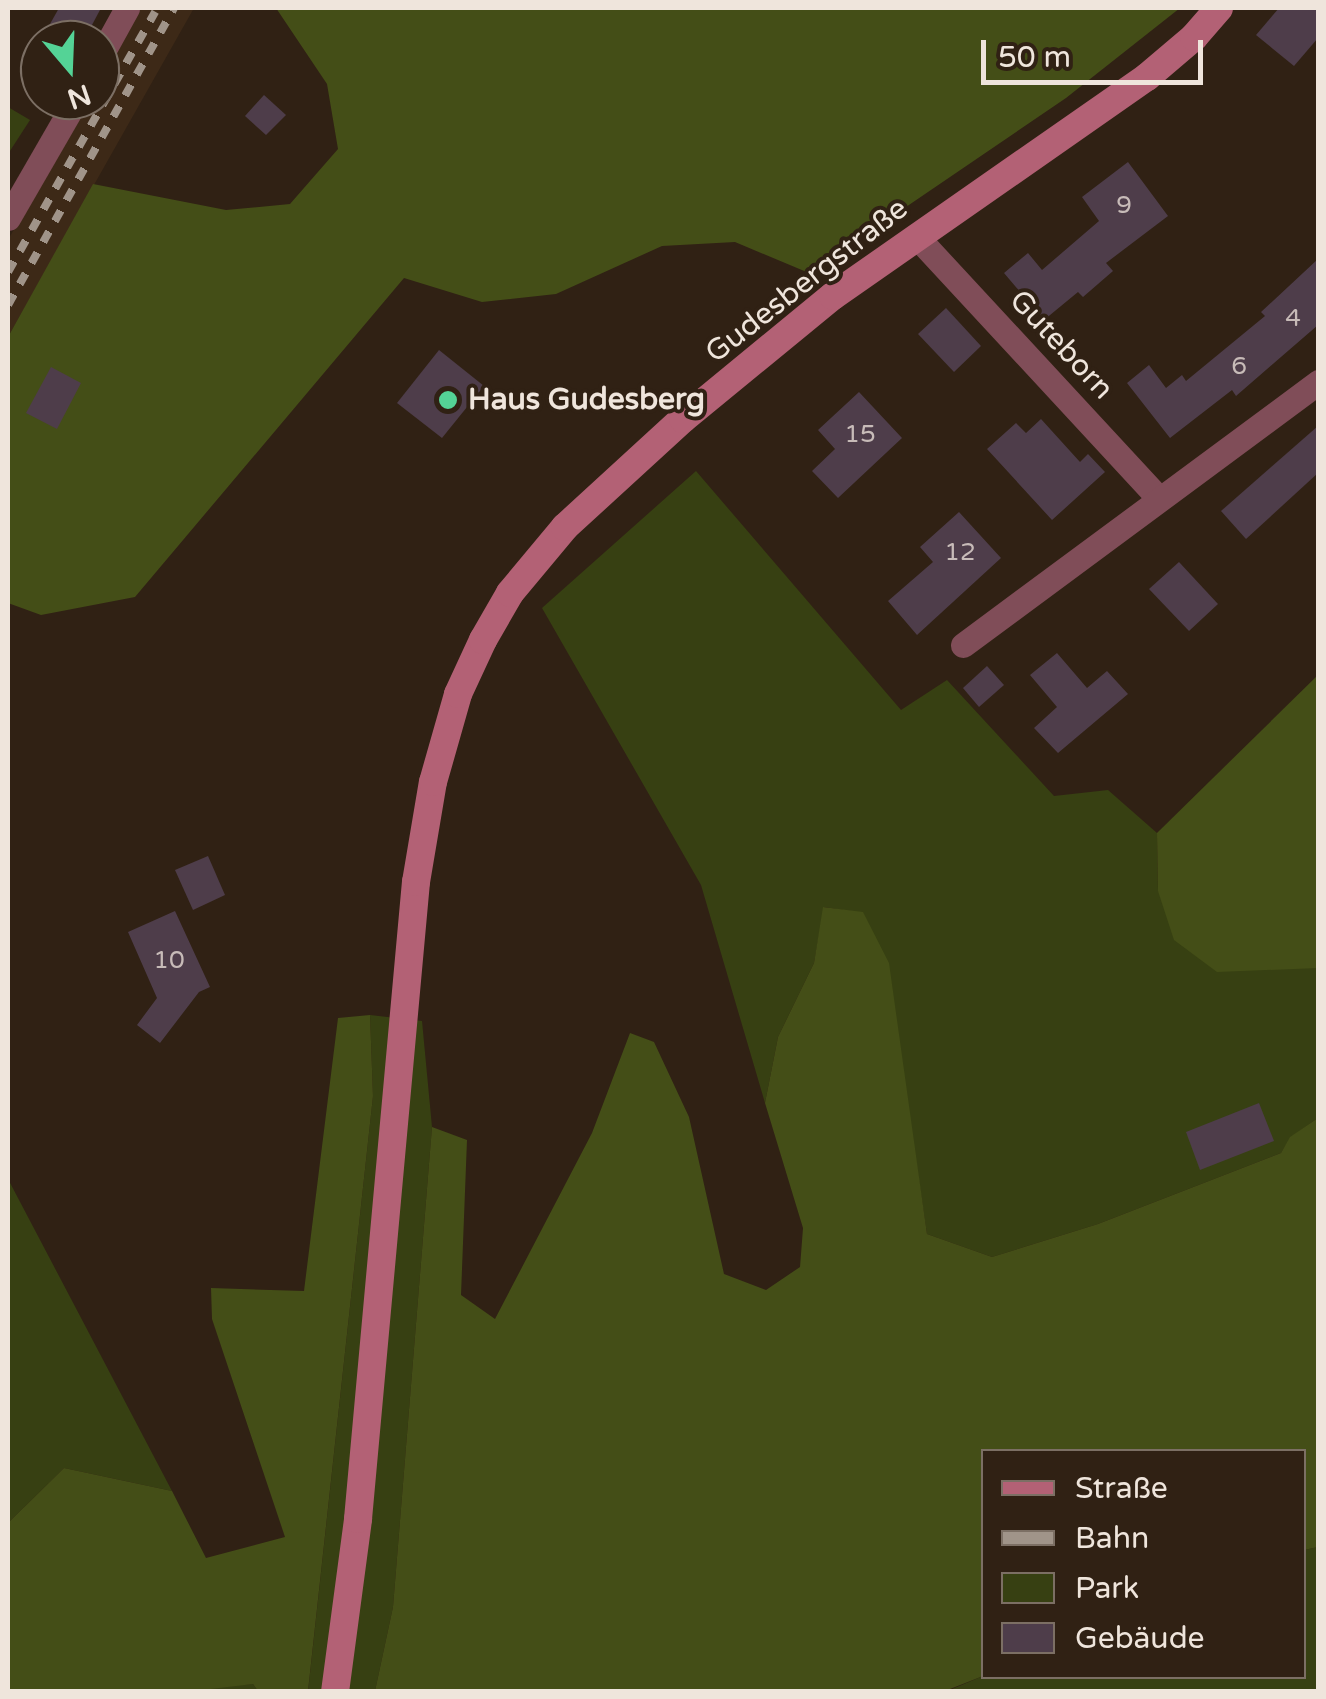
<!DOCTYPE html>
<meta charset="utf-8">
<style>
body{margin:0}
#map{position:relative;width:1326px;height:1699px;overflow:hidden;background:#302114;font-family:"Varela Round",sans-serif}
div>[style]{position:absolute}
.built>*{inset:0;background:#3d2917}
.green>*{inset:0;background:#374012}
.forest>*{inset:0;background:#444e17}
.building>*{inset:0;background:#4e3d4a}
.minor>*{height:25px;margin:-12.5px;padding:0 12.5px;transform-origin:12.5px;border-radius:12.5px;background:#804d58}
.secondary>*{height:28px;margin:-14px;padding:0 14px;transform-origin:14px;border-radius:14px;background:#b36175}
.rail>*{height:8px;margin-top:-4px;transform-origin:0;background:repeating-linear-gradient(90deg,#a09489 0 12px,transparent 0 24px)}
.dots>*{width:28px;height:28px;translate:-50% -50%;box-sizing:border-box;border:5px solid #302114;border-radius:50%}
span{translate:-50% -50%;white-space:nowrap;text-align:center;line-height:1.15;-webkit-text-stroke:8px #302114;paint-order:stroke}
.number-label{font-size:25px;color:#c7bbb8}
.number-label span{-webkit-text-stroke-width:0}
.street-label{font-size:30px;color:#efe5dc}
.poi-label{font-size:30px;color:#efe5dc;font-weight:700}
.left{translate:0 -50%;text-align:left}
.frame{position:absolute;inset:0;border:10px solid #efe5dc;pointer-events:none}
.legend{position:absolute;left:981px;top:1449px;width:325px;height:230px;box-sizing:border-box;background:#302114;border:2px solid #7c6f64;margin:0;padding:12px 18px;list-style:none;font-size:30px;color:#efe5dc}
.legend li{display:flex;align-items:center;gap:20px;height:50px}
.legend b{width:50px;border:2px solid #7c6f64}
.north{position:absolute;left:20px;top:20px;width:100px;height:100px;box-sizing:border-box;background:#302114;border:2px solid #7c6f64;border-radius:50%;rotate:161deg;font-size:28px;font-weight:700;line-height:40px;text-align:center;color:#efe5dc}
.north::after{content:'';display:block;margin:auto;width:35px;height:45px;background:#54d396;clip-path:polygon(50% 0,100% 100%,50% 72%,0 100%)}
.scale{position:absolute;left:981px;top:40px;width:222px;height:45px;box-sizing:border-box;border:5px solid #efe5dc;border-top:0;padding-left:12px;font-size:30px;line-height:35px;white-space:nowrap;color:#efe5dc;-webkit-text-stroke:8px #302114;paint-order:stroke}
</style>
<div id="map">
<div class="built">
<i style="clip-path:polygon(138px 8px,194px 8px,8px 337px,8px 240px,86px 100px,100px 100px,100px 75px)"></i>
</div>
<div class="green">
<i style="clip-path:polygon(8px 107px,30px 120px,8px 154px)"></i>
<i style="clip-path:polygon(696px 471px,901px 710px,947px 680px,1054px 796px,1108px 790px,1157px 833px,1158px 891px,1284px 967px,1318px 968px,1318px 1118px,1291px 1137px,1281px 1153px,1098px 1224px,992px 1257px,927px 1234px,907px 1101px,863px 913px,824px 907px,814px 963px,778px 1037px,765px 1103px,701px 885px,542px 608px)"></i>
<i style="clip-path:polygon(370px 1015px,422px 1021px,432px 1127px,393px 1607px,375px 1691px,308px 1692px,373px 1096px)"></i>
<i style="clip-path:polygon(8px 1179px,172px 1491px,64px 1468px,8px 1523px)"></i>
<i style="clip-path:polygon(1318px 1547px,1318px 1691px,945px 1692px,983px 1676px,1304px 1676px,1304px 1550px)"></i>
<i style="clip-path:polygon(253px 1684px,258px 1691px,185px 1692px,195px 1687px)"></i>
</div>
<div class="forest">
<i style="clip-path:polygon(276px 8px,1180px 8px,1066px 98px,809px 273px,735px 242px,662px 246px,556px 294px,482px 302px,404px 278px,135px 597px,41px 615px,8px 603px,8px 337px,93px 184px,226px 210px,290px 204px,338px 149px,327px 84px)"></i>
<i style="clip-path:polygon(1318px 675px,1318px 968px,1217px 972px,1174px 940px,1158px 891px,1157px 833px)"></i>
<i style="clip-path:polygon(823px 907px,863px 912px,889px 963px,927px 1234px,992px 1257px,1098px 1224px,1281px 1153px,1290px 1137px,1318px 1118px,1318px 1547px,1304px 1550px,1304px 1452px,984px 1452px,983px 1676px,945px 1691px,375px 1691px,393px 1607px,432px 1127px,467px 1140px,461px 1295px,495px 1319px,592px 1133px,630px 1033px,654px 1042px,689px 1117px,724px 1274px,766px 1290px,800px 1267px,803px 1228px,765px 1103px,778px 1037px,814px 963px)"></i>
<i style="clip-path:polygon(370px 1015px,373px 1096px,308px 1691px,258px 1691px,253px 1684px,185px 1692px,8px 1691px,8px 1523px,64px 1468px,172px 1491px,206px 1558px,285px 1537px,212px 1319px,211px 1288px,304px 1291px,338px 1018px)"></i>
</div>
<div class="building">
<i style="clip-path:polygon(59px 8px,101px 8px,84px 40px,41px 40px)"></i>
<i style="clip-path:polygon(1279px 8px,1318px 8px,1318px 38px,1294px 66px,1256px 35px)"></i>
<i style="clip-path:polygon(264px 95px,286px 115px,266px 135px,245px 116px)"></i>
<i style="clip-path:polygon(1128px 162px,1168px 216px,1106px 263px,1113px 271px,1083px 297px,1078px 292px,1044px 320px,1004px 273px,1028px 253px,1042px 270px,1099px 221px,1082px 197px)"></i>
<i style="clip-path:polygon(1318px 259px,1318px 325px,1236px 396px,1232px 390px,1170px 438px,1127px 383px,1149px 365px,1166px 388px,1182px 375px,1186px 381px,1265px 316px,1261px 312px)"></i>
<i style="clip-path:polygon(946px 308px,981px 346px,954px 372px,918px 334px)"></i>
<i style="clip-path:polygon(439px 350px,484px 386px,442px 438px,397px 403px)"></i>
<i style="clip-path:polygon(51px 367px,81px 383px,57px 429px,26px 413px)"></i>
<i style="clip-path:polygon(859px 392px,902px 438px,838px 498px,812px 471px,835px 449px,818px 430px)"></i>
<i style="clip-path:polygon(1041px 419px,1080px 462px,1088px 454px,1105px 472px,1052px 520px,987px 449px,1016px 423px,1026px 433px)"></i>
<i style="clip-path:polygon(1318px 426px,1318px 473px,1246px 539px,1221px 511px)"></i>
<i style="clip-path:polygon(959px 512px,1001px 558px,917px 635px,888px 601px,933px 562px,920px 547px)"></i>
<i style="clip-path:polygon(1179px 562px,1218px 604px,1189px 631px,1149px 589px)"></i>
<i style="clip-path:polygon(1057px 653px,1087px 688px,1107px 671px,1128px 694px,1058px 753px,1034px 728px,1057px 707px,1030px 675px)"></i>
<i style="clip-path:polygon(987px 666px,1004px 685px,979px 707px,963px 688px)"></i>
<i style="clip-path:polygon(208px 856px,225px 895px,193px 910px,175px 870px)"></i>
<i style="clip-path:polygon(175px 911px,210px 987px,199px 992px,160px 1043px,137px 1025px,157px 998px,128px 932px)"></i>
<i style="clip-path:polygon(1259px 1103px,1274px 1141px,1200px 1170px,1186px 1132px)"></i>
</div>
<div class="minor">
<i style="left:100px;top:57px;width:56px;rotate:-61.1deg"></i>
<i style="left:8px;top:218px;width:136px;rotate:-60deg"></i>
<i style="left:916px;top:236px;width:357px;rotate:47.2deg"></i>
<i style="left:963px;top:645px;width:442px;rotate:-36.5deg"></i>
</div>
<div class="secondary">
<i style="left:335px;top:1692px;width:175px;rotate:-82.4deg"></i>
<i style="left:358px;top:1519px;width:640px;rotate:-84.8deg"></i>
<i style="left:416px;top:882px;width:101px;rotate:-80.4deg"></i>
<i style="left:433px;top:782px;width:91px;rotate:-74.1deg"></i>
<i style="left:458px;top:694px;width:60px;rotate:-65.2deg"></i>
<i style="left:483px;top:640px;width:54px;rotate:-60.1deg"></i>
<i style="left:510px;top:593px;width:86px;rotate:-50.2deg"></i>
<i style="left:565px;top:527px;width:160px;rotate:-42.5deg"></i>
<i style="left:683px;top:419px;width:194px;rotate:-39.4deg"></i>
<i style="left:833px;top:296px;width:383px;rotate:-34.9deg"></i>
<i style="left:1147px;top:77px;width:62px;rotate:-40.4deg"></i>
<i style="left:1194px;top:37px;width:38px;rotate:-49deg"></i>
</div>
<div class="rail">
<i style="left:8px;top:272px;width:299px;rotate:-60.5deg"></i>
<i style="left:8px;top:305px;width:340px;rotate:-60.8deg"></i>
</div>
<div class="dots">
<i style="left:448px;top:400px;background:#54d396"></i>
</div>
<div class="number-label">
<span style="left:1124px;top:205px">9</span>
<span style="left:1293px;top:318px">4</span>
<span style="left:1239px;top:366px">6</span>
<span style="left:860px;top:434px">15</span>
<span style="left:960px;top:552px">12</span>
<span style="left:169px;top:960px">10</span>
</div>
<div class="street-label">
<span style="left:807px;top:281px;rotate:-38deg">Gudesbergstraße</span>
<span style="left:1061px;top:345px;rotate:47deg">Guteborn</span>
</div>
<div class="poi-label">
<span class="left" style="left:468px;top:400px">Haus Gudesberg</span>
</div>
<div class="frame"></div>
<ul class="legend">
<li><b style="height:12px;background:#b36175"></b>Straße</li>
<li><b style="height:12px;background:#a09489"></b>Bahn</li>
<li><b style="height:28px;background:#374012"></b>Park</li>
<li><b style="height:28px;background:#4e3d4a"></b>Gebäude</li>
</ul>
<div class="north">N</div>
<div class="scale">50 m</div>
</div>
